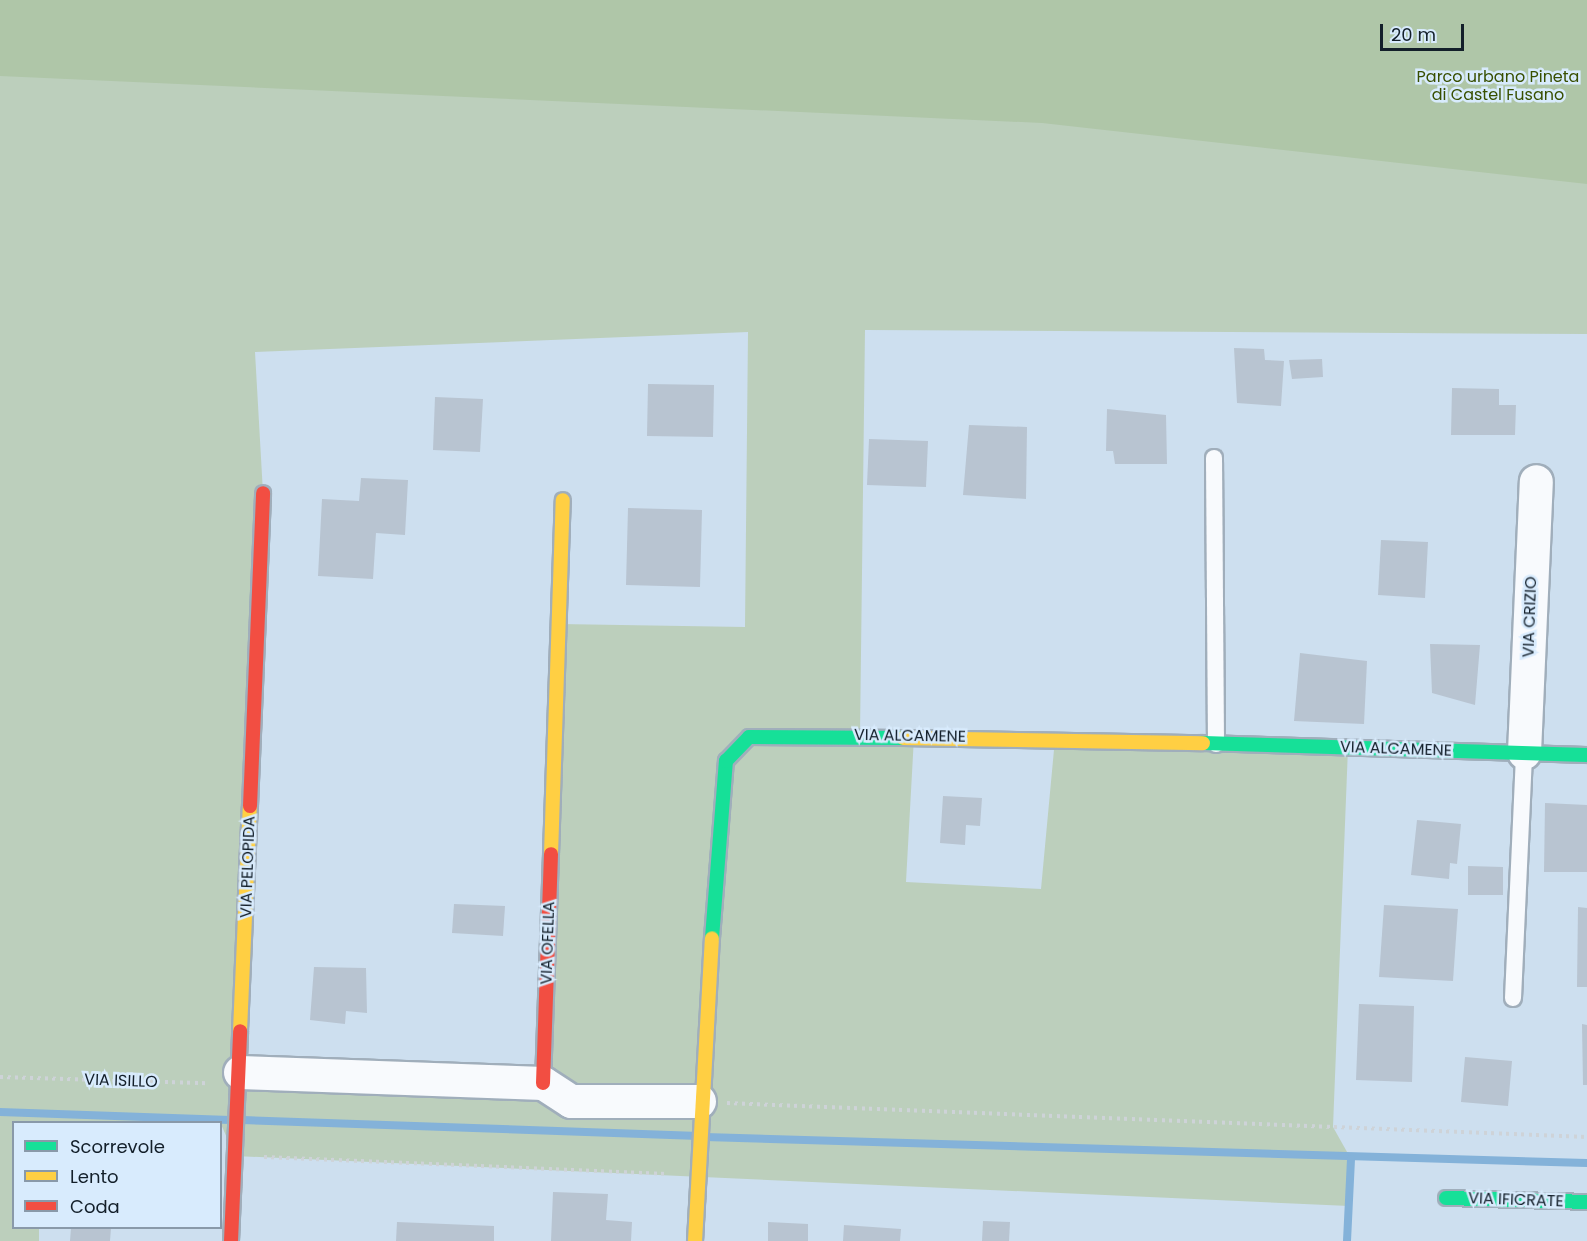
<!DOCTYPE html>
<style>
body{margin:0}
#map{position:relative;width:1587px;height:1241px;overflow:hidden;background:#cddfef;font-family:Poppins,sans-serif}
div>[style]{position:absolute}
.green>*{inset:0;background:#bccfbc}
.forest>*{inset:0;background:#afc6a8}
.stream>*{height:8px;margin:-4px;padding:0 4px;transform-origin:4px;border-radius:4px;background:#84b2d9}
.building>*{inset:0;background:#b8c4d1}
.path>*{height:4px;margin-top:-2px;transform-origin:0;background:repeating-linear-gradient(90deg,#ced3d8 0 3px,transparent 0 7.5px)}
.roads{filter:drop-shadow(2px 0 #a0aebb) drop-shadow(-2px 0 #a0aebb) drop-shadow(0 2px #a0aebb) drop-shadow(0 -2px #a0aebb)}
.lane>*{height:16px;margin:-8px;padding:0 8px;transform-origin:8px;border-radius:8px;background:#f8fafd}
.street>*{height:33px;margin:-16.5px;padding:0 16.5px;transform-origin:16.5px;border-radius:16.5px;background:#f8fafd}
.fast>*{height:14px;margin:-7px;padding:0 7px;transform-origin:7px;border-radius:7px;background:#16e098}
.slow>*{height:14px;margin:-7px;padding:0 7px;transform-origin:7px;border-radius:7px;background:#ffcf43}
.jam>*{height:14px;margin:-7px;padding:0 7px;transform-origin:7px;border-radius:7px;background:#f24e42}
span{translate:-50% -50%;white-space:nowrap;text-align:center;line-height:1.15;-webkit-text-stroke:5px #d8ebfd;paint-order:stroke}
.park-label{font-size:16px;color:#384f00}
.street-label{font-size:16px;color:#131f2a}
.legend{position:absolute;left:12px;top:1121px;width:210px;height:108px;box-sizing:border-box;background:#d8ebfd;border:2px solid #8999a9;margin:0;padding:8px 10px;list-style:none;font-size:18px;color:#131f2a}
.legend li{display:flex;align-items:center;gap:12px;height:30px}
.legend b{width:30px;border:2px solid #8999a9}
.scale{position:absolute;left:1380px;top:24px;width:84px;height:27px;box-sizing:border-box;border:3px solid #131f2a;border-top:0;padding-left:8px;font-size:18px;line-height:21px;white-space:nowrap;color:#131f2a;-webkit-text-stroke:4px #d8ebfd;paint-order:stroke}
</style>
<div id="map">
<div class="green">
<i style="clip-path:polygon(evenodd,0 0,1587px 0,1587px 334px,865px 330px,860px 735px,914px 737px,906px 882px,1041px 889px,1055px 739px,1348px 748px,1333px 1127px,1351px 1159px,1349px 1206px,235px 1156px,220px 1122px,14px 1122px,14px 1228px,39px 1228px,39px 1241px,0 1241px,0 0,748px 332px,745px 627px,559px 624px,542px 1083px,240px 1072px,263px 493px,255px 352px,748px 332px)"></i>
</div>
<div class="forest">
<i style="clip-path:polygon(0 0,1587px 0,1587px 184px,1042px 123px,0 76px)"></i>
</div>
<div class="stream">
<i style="left:0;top:1112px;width:230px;rotate:2deg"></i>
<i style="left:243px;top:1120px;width:449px;rotate:2deg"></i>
<i style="left:705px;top:1137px;width:882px;rotate:1.69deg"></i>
<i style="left:1347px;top:1241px;width:82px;rotate:-87.2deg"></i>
</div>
<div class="building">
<i style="clip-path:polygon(1234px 348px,1264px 349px,1265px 360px,1284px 361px,1281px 406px,1237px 403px)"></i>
<i style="clip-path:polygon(1322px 359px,1323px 377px,1292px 379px,1289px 360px)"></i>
<i style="clip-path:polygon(648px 384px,714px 385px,713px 437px,647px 436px)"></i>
<i style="clip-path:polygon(1452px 388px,1499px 389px,1499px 405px,1516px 405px,1515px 435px,1451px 435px)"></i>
<i style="clip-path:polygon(435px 397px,483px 399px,480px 452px,433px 450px)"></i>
<i style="clip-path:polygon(1107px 409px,1166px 415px,1167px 464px,1115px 464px,1113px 451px,1106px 451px)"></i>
<i style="clip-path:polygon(969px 425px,1027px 427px,1026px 499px,963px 495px)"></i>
<i style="clip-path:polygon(869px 439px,928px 441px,926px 487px,867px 485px)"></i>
<i style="clip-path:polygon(361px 478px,408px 480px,405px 535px,376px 533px,373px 579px,318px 576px,322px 499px,359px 501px)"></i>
<i style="clip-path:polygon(628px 508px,702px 510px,700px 587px,626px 585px)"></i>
<i style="clip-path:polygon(1381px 540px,1428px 542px,1425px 598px,1378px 595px)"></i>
<i style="clip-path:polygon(1430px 644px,1480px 645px,1475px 705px,1432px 693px)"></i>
<i style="clip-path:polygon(1300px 653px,1367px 661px,1364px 724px,1294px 721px)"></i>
<i style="clip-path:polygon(943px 796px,982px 798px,980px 826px,966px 825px,965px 845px,940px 843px)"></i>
<i style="clip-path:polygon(1545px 803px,1587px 805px,1587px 872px,1544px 872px)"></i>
<i style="clip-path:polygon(1417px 820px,1461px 824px,1457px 864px,1450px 863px,1449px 879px,1411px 875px)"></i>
<i style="clip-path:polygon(1468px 866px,1503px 867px,1503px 895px,1468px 895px)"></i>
<i style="clip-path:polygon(454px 904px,505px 906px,503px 936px,452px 933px)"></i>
<i style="clip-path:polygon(1384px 905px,1458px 909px,1453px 981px,1379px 977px)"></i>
<i style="clip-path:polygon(1578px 907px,1587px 908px,1587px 987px,1577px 987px)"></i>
<i style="clip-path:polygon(314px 967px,366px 968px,367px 1013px,346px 1011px,345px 1024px,310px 1020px)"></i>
<i style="clip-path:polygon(1359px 1004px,1414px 1006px,1412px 1082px,1356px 1080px)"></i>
<i style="clip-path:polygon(1582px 1024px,1587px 1025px,1587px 1085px,1583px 1085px)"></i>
<i style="clip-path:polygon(1465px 1057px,1512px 1061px,1508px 1106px,1461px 1102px)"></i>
<i style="clip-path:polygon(553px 1192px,608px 1194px,606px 1220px,632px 1222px,631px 1241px,551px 1241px)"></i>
<i style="clip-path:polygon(983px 1221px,1010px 1222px,1009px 1241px,982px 1241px)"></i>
<i style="clip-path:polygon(397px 1222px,494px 1226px,494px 1241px,396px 1241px)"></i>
<i style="clip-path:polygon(768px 1222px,808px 1224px,808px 1241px,768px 1241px)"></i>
<i style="clip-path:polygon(844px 1225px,901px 1229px,900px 1241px,843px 1241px)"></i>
<i style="clip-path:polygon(71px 1228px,111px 1228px,110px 1241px,70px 1241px)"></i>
</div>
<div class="path">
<i style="left:0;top:1077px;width:208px;rotate:1.7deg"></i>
<i style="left:727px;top:1103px;width:861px;rotate:2.26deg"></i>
<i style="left:264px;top:1157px;width:403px;rotate:2.4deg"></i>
</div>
<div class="roads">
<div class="lane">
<i style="left:1214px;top:458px;width:286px;rotate:89.6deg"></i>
<i style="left:1513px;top:998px;width:246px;rotate:-87.4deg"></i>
</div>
<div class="street">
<i style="left:1524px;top:752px;width:271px;rotate:-87.5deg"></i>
<i style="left:240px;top:1072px;width:303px;rotate:2.1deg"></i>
<i style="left:543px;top:1083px;width:33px;rotate:33deg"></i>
<i style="left:571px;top:1101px;width:128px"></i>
</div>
<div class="fast">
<i style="left:1203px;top:743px;width:384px;rotate:1.8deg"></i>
<i style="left:712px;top:938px;width:178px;rotate:-85.5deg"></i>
<i style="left:726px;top:761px;width:33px;rotate:-46deg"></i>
<i style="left:749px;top:737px;width:154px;rotate:0.4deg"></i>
<i style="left:1446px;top:1198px;width:141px;rotate:1.6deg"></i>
</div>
<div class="slow">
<i style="left:903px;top:738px;width:300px;rotate:1deg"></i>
<i style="left:551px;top:854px;width:354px;rotate:-88.1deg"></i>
<i style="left:240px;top:1031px;width:225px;rotate:-87.5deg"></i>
<i style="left:695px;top:1241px;width:303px;rotate:-86.8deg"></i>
</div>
<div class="jam">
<i style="left:250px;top:806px;width:313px;rotate:-87.6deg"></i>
<i style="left:543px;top:1083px;width:229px;rotate:-88deg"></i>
<i style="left:231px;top:1241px;width:210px;rotate:-87.5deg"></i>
</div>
</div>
<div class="park-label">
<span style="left:1498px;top:86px">Parco urbano Pineta<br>di Castel Fusano</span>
</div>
<div class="street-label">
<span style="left:1530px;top:617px;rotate:-88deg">VIA CRIZIO</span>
<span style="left:910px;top:736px;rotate:1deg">VIA ALCAMENE</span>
<span style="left:1396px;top:749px;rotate:2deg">VIA ALCAMENE</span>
<span style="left:248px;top:867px;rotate:-88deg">VIA PELOPIDA</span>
<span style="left:548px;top:943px;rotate:-88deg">VIA OFELLA</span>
<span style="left:121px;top:1081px;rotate:2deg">VIA ISILLO</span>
<span style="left:1516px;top:1200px;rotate:2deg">VIA IFICRATE</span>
</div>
<ul class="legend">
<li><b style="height:8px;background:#16e098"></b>Scorrevole</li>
<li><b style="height:8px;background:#ffcf43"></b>Lento</li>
<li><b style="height:8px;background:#f24e42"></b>Coda</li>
</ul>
<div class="scale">20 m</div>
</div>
